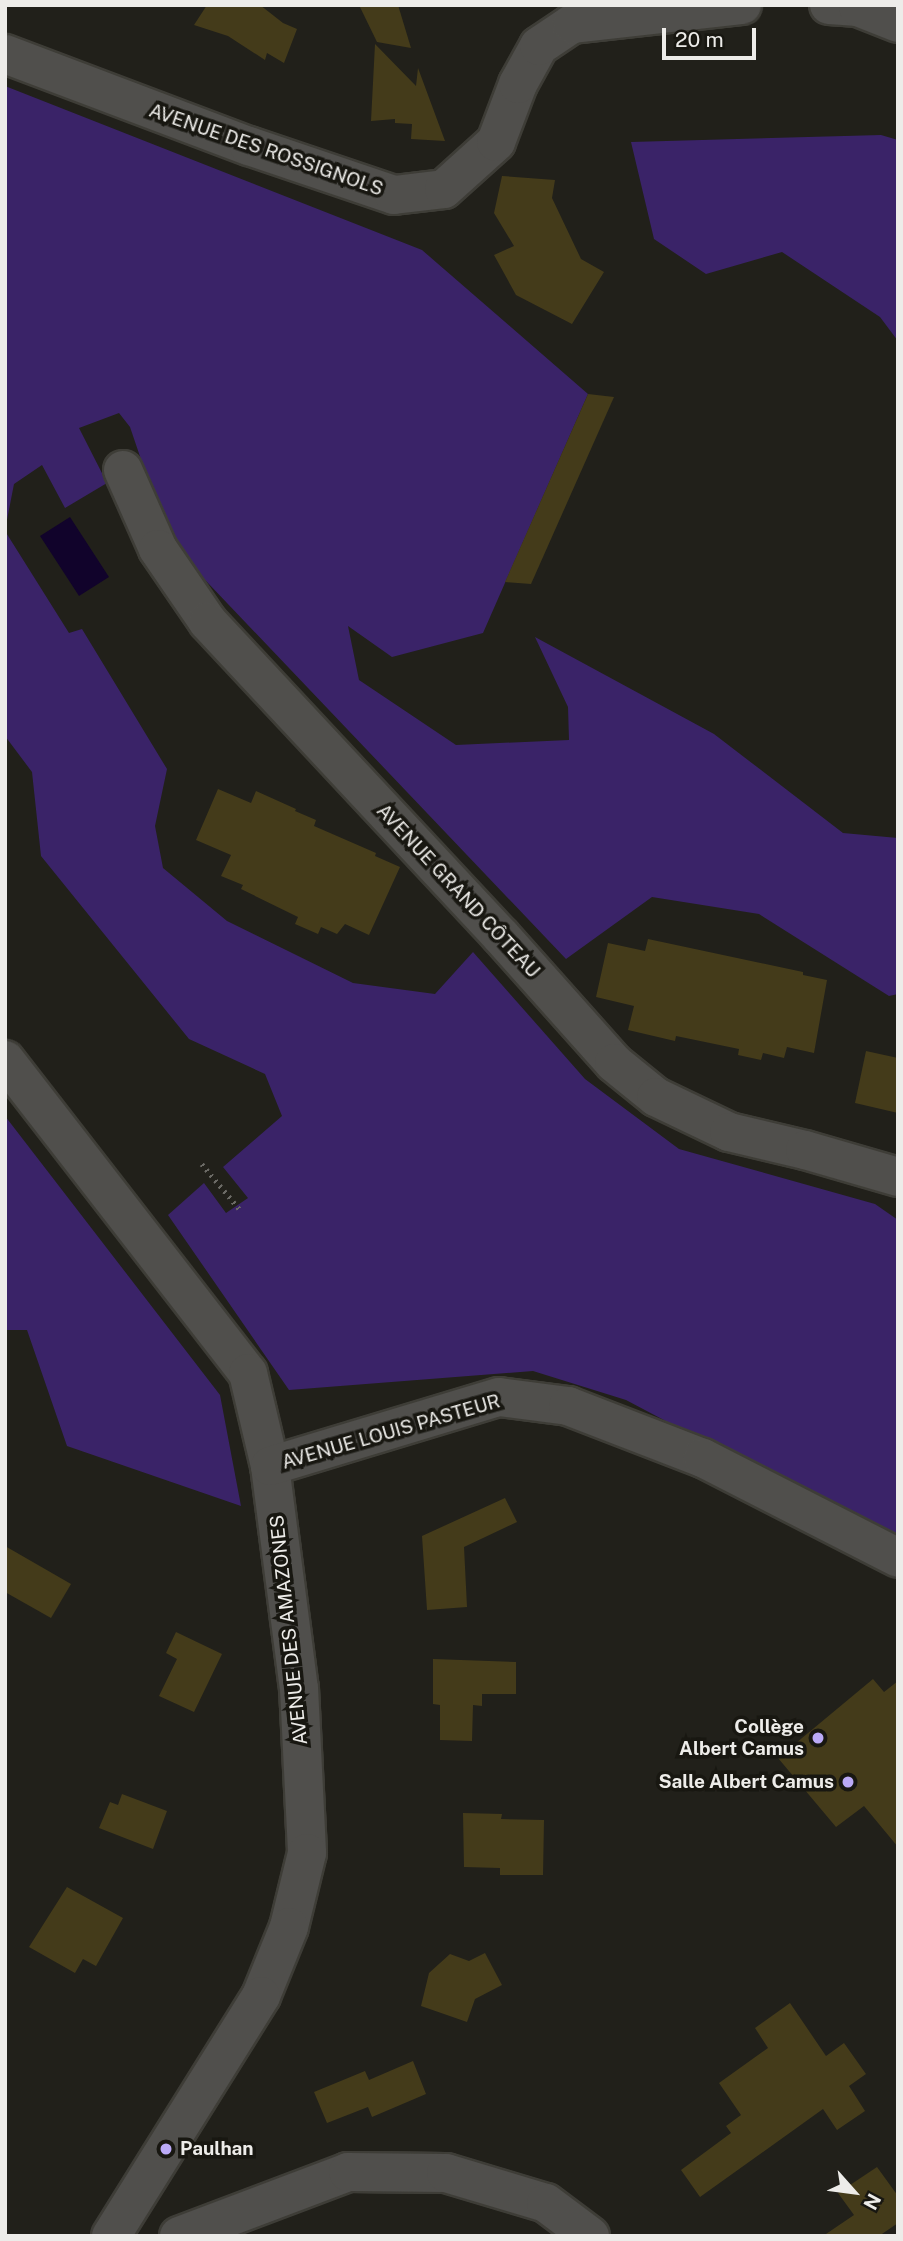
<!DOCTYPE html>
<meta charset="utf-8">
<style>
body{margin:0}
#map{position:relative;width:903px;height:2241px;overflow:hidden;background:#21201a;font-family:"Public Sans",sans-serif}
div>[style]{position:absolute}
.green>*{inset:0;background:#3a2368}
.water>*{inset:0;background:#11032b}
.building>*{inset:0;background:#443b1a}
.path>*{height:4.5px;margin-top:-2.25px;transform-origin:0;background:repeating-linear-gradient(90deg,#6b6a65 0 2px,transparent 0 7px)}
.roads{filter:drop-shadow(2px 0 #3e3d37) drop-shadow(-2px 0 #3e3d37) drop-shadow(0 2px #3e3d37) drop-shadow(0 -2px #3e3d37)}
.minor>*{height:38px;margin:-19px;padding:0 19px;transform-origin:19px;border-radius:19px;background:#504f4c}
.dots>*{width:19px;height:19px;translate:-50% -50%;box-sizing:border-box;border:4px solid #181711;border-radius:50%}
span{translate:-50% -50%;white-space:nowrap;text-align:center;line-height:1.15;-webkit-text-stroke:7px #181711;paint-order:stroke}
.street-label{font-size:19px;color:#edece9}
.poi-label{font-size:19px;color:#edece9;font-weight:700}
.right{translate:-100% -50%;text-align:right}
.left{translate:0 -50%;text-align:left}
.frame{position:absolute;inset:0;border:7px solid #edece9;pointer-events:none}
.north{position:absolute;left:819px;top:2157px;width:70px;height:70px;-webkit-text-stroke:5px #181711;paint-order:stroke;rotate:118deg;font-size:19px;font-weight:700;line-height:28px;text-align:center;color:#edece9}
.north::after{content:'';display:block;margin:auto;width:24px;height:32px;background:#edece9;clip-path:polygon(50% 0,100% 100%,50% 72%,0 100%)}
.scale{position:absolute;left:662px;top:28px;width:94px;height:32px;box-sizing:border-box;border:4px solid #edece9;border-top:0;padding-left:9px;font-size:21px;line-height:24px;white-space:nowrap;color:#edece9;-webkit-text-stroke:5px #181711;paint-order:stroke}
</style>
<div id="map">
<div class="green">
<i style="clip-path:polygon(5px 86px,422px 250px,588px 394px,483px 633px,392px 657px,348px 626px,359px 680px,456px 745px,569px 740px,568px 707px,535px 637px,714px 734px,843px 833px,898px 838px,898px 994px,889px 996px,759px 914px,652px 897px,566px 959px,169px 542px,130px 427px,119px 413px,79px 428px,107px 483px,65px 508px,42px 465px,14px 484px,5px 530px)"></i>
<i style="clip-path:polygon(881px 135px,898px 140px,898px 341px,880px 317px,782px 252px,706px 274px,654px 239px,631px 142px)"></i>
<i style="clip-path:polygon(5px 531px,69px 633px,82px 629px,167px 769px,155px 826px,163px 868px,227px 921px,353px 983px,435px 994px,473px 952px,585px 1079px,679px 1149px,875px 1204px,898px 1220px,898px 1544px,626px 1400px,533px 1371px,289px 1390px,168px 1215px,204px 1183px,226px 1213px,248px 1198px,223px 1167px,282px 1116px,265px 1074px,189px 1039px,41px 856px,32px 772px,5px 736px)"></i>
<i style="clip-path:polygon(5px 1116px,220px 1395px,241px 1506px,67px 1446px,27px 1330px,5px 1330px)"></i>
</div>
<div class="water">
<i style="clip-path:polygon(70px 517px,109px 577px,79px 596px,40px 536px)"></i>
</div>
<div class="building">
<i style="clip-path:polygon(207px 5px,260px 5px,283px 23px,297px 29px,284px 63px,267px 53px,265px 60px,228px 36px,194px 25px)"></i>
<i style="clip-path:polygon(359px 5px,398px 5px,411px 48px,377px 42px)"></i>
<i style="clip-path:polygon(375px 44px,416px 86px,418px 68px,445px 141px,411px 139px,412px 124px,395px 123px,395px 119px,371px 121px)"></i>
<i style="clip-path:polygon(502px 176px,555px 180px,552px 198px,581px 259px,604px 272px,572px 324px,516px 295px,494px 255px,514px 246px,494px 213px)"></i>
<i style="clip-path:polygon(588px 394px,614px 397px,531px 584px,505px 582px)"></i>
<i style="clip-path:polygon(218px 789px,251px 803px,256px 791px,296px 809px,295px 811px,316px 820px,314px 826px,376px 853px,375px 856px,400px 867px,369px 935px,345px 924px,337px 934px,321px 927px,318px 934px,295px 924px,298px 917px,241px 889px,243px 885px,221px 876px,231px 855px,196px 840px)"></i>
<i style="clip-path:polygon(648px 939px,803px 972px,803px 975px,827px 980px,814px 1053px,787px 1047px,784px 1058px,763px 1053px,761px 1060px,738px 1055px,739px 1049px,676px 1036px,675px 1041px,628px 1030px,634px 1006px,596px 997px,608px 943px,645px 951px)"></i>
<i style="clip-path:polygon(866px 1051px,898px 1058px,898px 1113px,855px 1103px)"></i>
<i style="clip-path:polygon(505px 1498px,517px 1522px,464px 1547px,467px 1607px,427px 1610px,422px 1536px)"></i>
<i style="clip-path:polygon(5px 1546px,71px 1584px,51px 1618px,5px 1592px)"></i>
<i style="clip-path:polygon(176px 1632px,222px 1654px,194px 1712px,159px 1696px,177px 1659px,166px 1653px)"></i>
<i style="clip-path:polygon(433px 1659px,516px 1662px,516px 1694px,482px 1694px,482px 1706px,473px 1705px,472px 1741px,440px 1740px,440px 1705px,433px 1704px)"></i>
<i style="clip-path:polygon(873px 1679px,884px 1692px,898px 1681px,898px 1847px,864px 1806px,836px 1827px,778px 1758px)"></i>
<i style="clip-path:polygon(122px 1794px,167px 1811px,153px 1849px,99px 1828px,110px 1802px,118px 1805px)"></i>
<i style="clip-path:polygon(463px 1813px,502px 1814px,501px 1819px,544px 1820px,543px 1875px,500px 1875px,500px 1868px,464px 1867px)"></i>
<i style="clip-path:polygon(67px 1887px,123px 1918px,96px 1966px,83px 1959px,75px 1973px,29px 1947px)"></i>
<i style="clip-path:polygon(485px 1953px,502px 1985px,475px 1999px,467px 2022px,421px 2006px,429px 1973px,450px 1954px,469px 1961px)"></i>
<i style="clip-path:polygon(790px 2003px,826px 2056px,844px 2043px,866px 2074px,849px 2086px,865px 2111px,837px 2130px,823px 2109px,700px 2197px,681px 2170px,731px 2133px,726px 2126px,741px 2115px,719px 2083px,768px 2048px,755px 2028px)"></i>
<i style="clip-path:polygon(413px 2061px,426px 2094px,372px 2117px,368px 2107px,327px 2123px,314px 2092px,365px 2071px,369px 2080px)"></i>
<i style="clip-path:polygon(877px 2167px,898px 2196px,898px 2223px,879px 2236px,823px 2236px,854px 2215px,838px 2193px)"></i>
</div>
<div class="path">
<i style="left:202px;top:1164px;width:62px;rotate:50.2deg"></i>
</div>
<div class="roads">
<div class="minor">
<i style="left:829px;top:5px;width:29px;rotate:4deg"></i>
<i style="left:858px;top:7px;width:43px;rotate:21.8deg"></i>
<i style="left:5px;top:54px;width:261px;rotate:20.7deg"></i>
<i style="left:249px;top:146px;width:153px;rotate:18.7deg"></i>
<i style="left:394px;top:195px;width:50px;rotate:-6.8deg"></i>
<i style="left:444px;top:189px;width:70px;rotate:-42.1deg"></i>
<i style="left:496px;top:142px;width:62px;rotate:-69.2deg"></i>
<i style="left:518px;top:84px;width:43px;rotate:-61.1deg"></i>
<i style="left:539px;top:46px;width:40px;rotate:-34deg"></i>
<i style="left:572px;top:24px;width:171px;rotate:-6.4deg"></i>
<i style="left:123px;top:470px;width:86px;rotate:66.1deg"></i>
<i style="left:158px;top:549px;width:88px;rotate:55.6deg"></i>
<i style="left:208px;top:622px;width:428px;rotate:47deg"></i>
<i style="left:500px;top:935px;width:171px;rotate:48.3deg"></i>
<i style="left:614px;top:1063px;width:54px;rotate:39deg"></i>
<i style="left:656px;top:1097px;width:81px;rotate:25.6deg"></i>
<i style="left:729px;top:1132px;width:78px;rotate:13.3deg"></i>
<i style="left:805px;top:1150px;width:97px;rotate:16.2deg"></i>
<i style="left:5px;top:1060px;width:396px;rotate:52.2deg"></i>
<i style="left:248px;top:1373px;width:96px;rotate:76.7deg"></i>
<i style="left:270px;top:1466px;width:224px;rotate:82.6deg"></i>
<i style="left:299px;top:1688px;width:165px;rotate:87.2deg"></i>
<i style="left:307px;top:1853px;width:76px;rotate:103.7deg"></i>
<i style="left:289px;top:1927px;width:74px;rotate:112.1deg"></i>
<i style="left:261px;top:1996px;width:283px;rotate:122deg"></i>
<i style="left:270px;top:1466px;width:239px;rotate:-16.8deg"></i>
<i style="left:499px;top:1397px;width:70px;rotate:7.4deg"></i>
<i style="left:568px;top:1406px;width:145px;rotate:21.1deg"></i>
<i style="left:703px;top:1458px;width:219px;rotate:27.1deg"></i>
<i style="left:179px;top:2236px;width:181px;rotate:-20.7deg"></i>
<i style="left:348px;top:2172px;width:98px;rotate:0.6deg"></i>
<i style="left:446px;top:2173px;width:104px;rotate:16.7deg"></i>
<i style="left:546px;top:2203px;width:55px;rotate:36.9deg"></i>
</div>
</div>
<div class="dots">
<i style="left:818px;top:1738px;background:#bbaaf6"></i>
<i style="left:848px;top:1782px;background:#bbaaf6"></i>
<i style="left:166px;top:2149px;background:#bbaaf6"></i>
</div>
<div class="street-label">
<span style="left:266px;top:150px;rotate:19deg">AVENUE DES ROSSIGNOLS</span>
<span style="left:458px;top:891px;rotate:47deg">AVENUE GRAND CÔTEAU</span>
<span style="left:391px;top:1432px;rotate:-16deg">AVENUE LOUIS PASTEUR</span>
<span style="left:289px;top:1630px;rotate:-96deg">AVENUE DES AMAZONES</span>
</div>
<div class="poi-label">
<span class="right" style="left:804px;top:1738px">Collège<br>Albert Camus</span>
<span class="right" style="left:834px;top:1782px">Salle Albert Camus</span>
<span class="left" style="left:180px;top:2149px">Paulhan</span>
</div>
<div class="frame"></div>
<div class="north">N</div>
<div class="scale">20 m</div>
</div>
